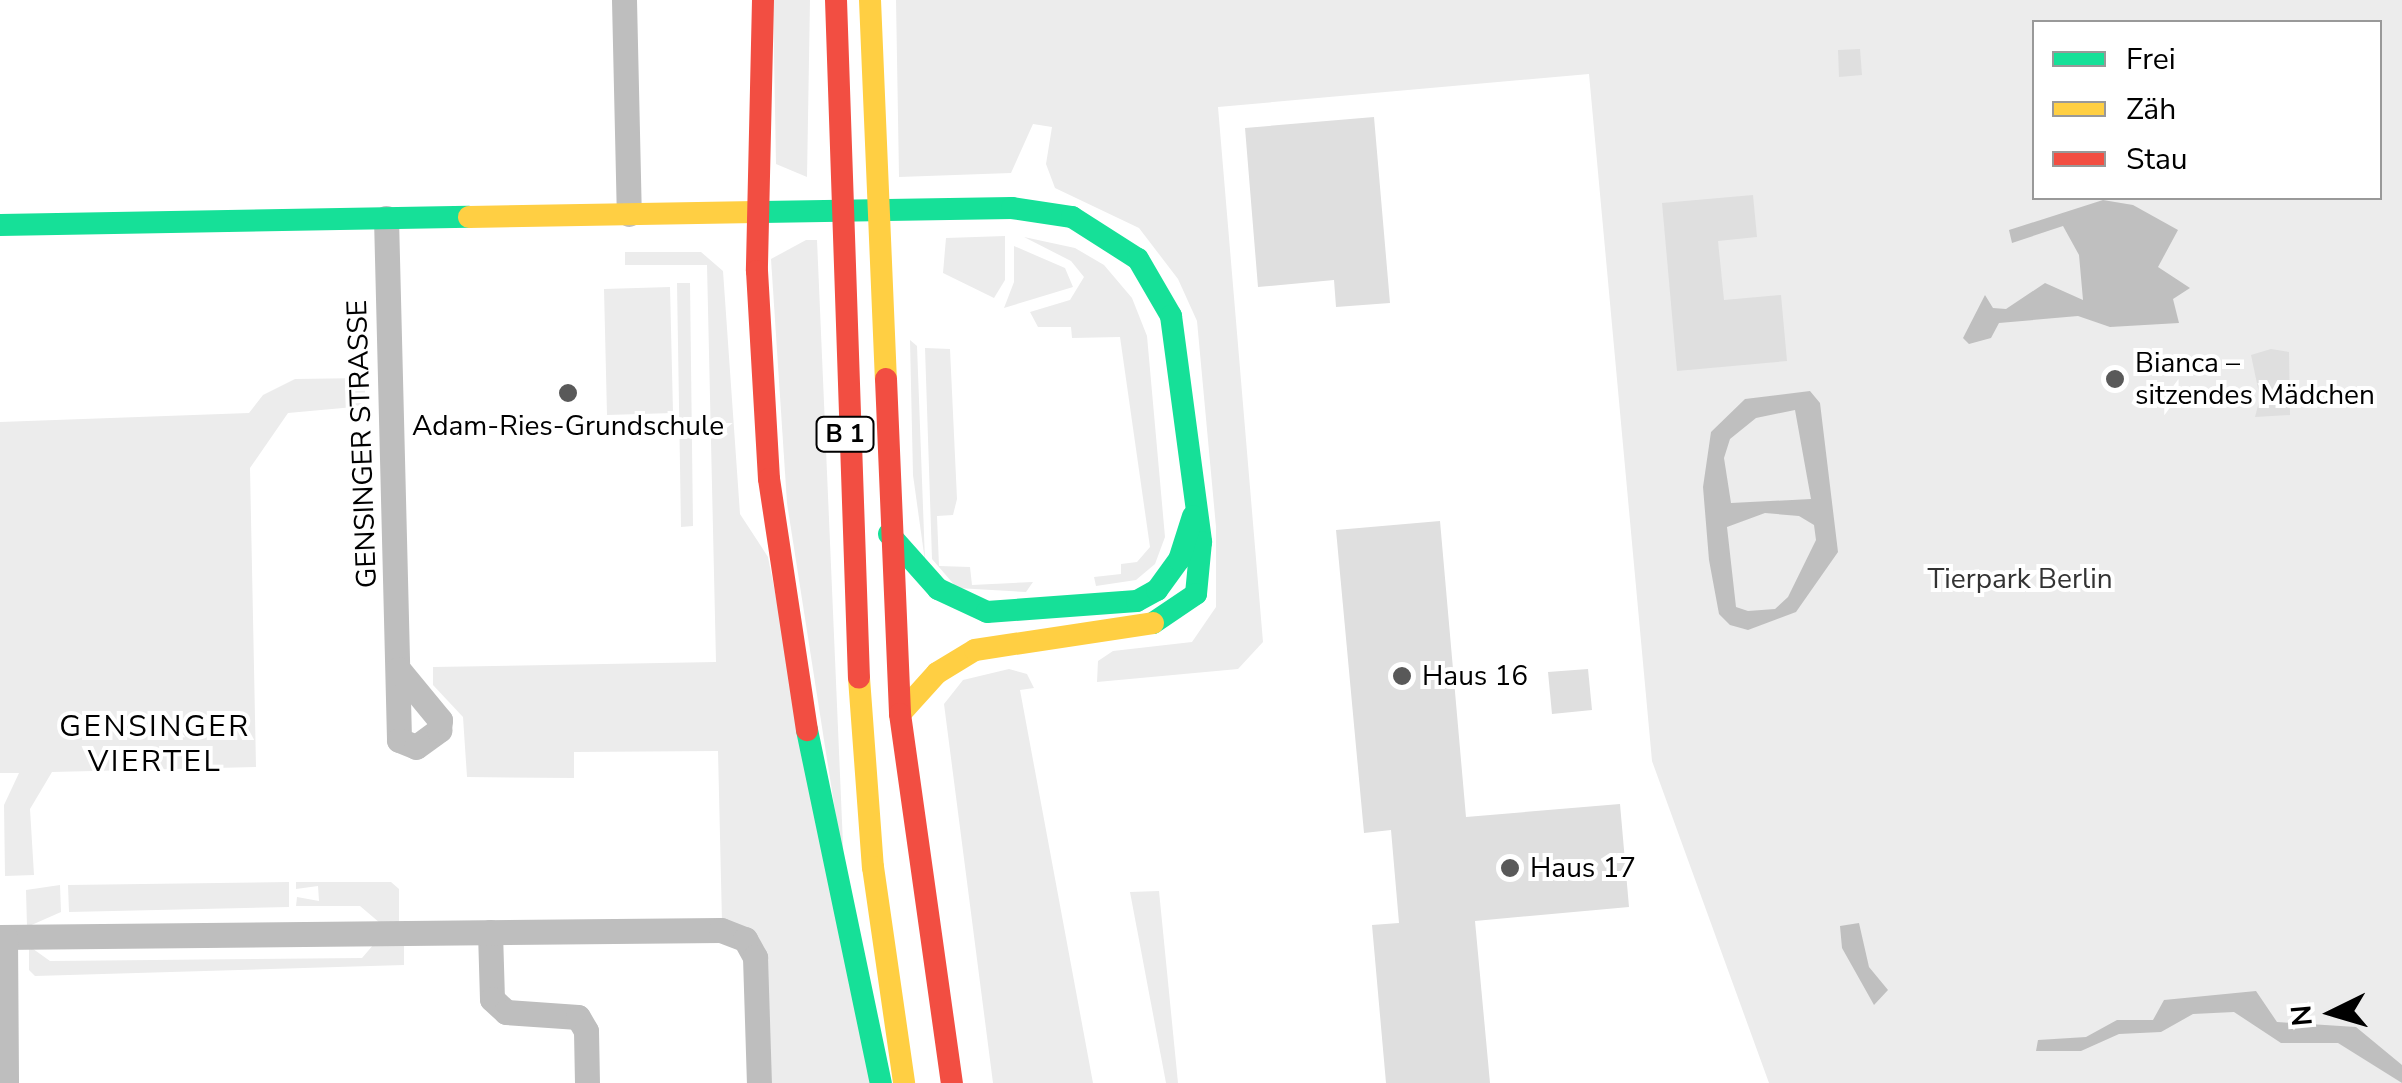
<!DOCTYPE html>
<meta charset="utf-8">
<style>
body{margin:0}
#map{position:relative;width:2402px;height:1083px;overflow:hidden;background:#fff;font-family:"Nunito Sans",sans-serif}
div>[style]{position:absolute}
.green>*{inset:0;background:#ececec}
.water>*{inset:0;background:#bfbfbf}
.building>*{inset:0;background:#dfdfdf}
.street>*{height:25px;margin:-12.5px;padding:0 12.5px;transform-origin:12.5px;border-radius:12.5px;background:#bebebe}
.fast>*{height:22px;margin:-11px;padding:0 11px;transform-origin:11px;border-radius:11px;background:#16e098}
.slow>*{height:22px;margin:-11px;padding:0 11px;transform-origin:11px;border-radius:11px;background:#ffcf43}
.jam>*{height:22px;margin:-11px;padding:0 11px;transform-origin:11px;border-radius:11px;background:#f24e42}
.dots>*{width:28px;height:28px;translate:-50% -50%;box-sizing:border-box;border:5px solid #fff;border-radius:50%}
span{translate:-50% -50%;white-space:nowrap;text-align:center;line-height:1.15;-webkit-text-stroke:8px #fff;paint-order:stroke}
.shield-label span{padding:2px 8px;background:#fff;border:2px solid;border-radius:8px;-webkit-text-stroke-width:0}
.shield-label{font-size:25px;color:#000;font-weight:700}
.poi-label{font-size:28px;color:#000}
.left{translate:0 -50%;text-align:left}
.street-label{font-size:28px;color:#000}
.park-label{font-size:28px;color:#333}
.neighbourhood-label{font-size:30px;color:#000;letter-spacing:2.5px}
.legend{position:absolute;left:2032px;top:20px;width:350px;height:180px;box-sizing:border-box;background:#fff;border:2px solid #999;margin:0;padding:12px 18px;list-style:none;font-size:30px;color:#000}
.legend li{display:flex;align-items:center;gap:20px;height:50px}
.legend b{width:50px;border:2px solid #999}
.north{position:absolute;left:2282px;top:963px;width:100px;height:100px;-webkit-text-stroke:8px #fff;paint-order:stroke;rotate:265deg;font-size:28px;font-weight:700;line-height:40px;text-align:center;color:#000}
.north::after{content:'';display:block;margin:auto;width:35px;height:45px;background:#000;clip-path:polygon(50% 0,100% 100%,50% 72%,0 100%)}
</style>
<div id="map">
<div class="green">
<i style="clip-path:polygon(773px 0,810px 0,807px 177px,776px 164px)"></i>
<i style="clip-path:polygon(evenodd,896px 0,2402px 0,2402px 1083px,1769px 1083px,1652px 761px,1589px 74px,1218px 107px,1263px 642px,1238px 669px,1097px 682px,1098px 661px,1113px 651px,1192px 642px,1216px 607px,1216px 527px,1197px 321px,1178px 279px,1139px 228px,1055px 188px,1046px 164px,1052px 127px,1033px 124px,1011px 173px,899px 177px,896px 0,2034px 22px,2380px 22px,2380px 198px,2034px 198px,2034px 22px)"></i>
<i style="clip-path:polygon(1005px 236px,1005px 280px,994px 298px,943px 273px,946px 238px)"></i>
<i style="clip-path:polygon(1024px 237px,1075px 248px,1104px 265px,1132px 298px,1147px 336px,1165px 537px,1155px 564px,1136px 580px,1096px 586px,1094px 577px,1121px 574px,1121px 564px,1137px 562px,1150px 547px,1120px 337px,1072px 338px,1071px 327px,1038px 327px,1030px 312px,1070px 300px,1084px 277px,1071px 261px)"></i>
<i style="clip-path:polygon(806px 240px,817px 240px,844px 868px,787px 503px,771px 259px)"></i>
<i style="clip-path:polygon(1014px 246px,1065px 268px,1073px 287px,1004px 308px,1014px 282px)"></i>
<i style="clip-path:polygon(625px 252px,701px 252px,723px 271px,740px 514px,768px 557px,873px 1083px,767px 1083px,765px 958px,722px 922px,718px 751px,574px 752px,574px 778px,467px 777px,463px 717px,433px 685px,433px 667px,716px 662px,707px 265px,625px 265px)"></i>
<i style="clip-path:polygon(677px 283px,690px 283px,693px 526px,681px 527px)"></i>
<i style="clip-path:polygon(670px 287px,673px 413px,607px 415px,604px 289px)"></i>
<i style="clip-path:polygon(910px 340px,917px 346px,925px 561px,913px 475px)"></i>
<i style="clip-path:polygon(925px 348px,950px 349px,957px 499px,953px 515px,937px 516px,939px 566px,970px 567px,972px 585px,1033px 582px,1026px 592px,957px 588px,932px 559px)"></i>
<i style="clip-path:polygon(365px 378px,365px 406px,288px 413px,250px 468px,256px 767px,52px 772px,30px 809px,34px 875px,5px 876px,4px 805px,19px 773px,0 773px,0 422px,249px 413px,263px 395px,295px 379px)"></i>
<i style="clip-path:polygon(1009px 669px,1027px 674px,1034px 688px,1020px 690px,1093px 1083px,993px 1083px,944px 704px,963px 680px)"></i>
<i style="clip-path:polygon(289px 882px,289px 907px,69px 912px,68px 885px)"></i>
<i style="clip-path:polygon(296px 882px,391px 882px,399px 889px,399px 923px,380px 923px,360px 906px,296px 906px,297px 897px,319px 901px,318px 886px,296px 889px)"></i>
<i style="clip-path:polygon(60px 885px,61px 912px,27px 927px,26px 890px)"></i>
<i style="clip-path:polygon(1159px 891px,1178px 1083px,1166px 1083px,1130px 892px)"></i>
<i style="clip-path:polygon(374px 944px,404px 944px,404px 965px,35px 976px,29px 970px,29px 946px,50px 961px,362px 958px)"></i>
</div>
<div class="water">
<i style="clip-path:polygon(2103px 200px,2133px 205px,2178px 230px,2158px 267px,2190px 288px,2173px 299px,2179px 323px,2110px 327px,2078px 316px,1999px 323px,1991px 338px,1969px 344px,1963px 338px,1985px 295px,1993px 308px,2006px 309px,2045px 283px,2083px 300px,2079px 255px,2063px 226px,2012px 243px,2009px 230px)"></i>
<i style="clip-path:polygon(evenodd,1810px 391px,1820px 403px,1838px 552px,1796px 612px,1748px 630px,1730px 625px,1719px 614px,1709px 560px,1703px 487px,1711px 432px,1745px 399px,1810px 391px,1795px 410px,1811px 499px,1731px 503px,1724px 458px,1730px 439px,1756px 418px,1795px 410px,1810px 391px,1765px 513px,1799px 516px,1814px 525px,1816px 540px,1788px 597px,1775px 609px,1748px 611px,1736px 607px,1727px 527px,1765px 513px)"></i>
<i style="clip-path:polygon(1859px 923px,1869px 967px,1888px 990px,1874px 1005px,1842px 948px,1840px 926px)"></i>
<i style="clip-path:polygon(2256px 991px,2277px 1022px,2356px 1027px,2402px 1065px,2402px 1083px,2338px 1043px,2281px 1043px,2234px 1012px,2193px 1014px,2161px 1032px,2119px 1034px,2081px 1051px,2036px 1051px,2038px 1040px,2086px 1037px,2117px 1020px,2153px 1020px,2164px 1000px)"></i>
</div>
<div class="building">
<i style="clip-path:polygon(1860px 49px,1862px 75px,1839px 77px,1838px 50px)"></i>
<i style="clip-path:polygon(1374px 117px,1390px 303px,1336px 307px,1334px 280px,1258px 287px,1245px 128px)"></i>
<i style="clip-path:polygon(1753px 195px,1757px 237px,1718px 241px,1724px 300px,1781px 295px,1787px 361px,1677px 371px,1662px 203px)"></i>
<i style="clip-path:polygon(2271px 349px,2289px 352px,2290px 415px,2255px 417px,2260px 398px,2251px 355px)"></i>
<i style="clip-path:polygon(1440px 521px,1466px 817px,1620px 804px,1629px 907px,1475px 921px,1490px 1083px,1386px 1083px,1372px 925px,1399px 923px,1391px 830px,1364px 833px,1336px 530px)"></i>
<i style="clip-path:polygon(1588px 669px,1592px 710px,1552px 714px,1548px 672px)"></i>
</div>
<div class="street">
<i style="left:624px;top:0;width:214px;rotate:88.7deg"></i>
<i style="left:386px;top:218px;width:522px;rotate:88.57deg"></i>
<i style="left:399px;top:740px;width:18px;rotate:22deg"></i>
<i style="left:416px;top:747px;width:29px;rotate:-36deg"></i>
<i style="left:439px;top:730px;width:10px;rotate:-84deg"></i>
<i style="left:440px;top:720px;width:66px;rotate:-129.5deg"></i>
<i style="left:490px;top:932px;width:67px;rotate:88.3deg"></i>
<i style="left:492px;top:999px;width:19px;rotate:43deg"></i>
<i style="left:506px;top:1012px;width:72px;rotate:4deg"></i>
<i style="left:578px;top:1017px;width:16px;rotate:60deg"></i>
<i style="left:586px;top:1031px;width:52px;rotate:88.9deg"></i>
<i style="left:0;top:937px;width:721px;rotate:-0.56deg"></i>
<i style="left:721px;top:930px;width:26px;rotate:21deg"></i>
<i style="left:745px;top:939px;width:21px;rotate:61deg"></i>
<i style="left:755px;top:957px;width:126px;rotate:88.2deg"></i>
<i style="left:5px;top:937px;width:146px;rotate:89.6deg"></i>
</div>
<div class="fast">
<i style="left:756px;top:212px;width:256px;rotate:-0.9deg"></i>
<i style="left:1012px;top:208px;width:61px;rotate:8.5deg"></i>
<i style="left:1072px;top:217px;width:78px;rotate:32.5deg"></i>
<i style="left:1138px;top:259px;width:66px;rotate:59.9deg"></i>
<i style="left:1171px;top:316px;width:228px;rotate:82.4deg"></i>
<i style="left:1201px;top:542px;width:52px;rotate:95.5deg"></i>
<i style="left:1196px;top:594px;width:52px;rotate:146deg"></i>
<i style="left:0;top:225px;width:469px;rotate:-1deg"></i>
<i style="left:889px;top:534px;width:74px;rotate:48.3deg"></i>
<i style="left:938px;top:589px;width:54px;rotate:25.1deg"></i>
<i style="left:987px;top:612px;width:150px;rotate:-4.2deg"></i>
<i style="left:1137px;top:601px;width:23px;rotate:-29deg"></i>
<i style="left:1157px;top:590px;width:37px;rotate:-54deg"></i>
<i style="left:1179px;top:560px;width:46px;rotate:-72.3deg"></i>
<i style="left:807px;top:730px;width:361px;rotate:78.2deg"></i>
</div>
<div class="slow">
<i style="left:870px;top:0;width:379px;rotate:87.6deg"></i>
<i style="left:469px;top:217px;width:287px;rotate:-1deg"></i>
<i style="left:859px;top:678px;width:190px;rotate:85.8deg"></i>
<i style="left:873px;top:867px;width:218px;rotate:81.8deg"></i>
<i style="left:900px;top:714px;width:55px;rotate:-47.9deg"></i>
<i style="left:937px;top:673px;width:44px;rotate:-31.2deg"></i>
<i style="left:975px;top:650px;width:180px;rotate:-8.6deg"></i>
</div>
<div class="jam">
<i style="left:763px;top:0;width:271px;rotate:91.3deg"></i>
<i style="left:757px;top:271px;width:208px;rotate:86.7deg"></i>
<i style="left:769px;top:479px;width:254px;rotate:81.4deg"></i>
<i style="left:836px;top:0;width:678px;rotate:88.06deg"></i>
<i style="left:886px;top:379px;width:335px;rotate:87.6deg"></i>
<i style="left:900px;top:714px;width:373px;rotate:82deg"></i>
</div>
<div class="dots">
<i style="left:2115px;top:379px;background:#595959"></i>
<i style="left:568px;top:393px;background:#595959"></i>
<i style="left:1402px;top:676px;background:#595959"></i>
<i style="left:1510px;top:868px;background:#595959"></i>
</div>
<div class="shield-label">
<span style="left:845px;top:434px">B 1</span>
</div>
<div class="poi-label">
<span class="left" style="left:2135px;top:379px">Bianca –<br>sitzendes Mädchen</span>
<span style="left:568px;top:426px">Adam-Ries-Grundschule</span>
<span class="left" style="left:1422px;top:676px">Haus 16</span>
<span class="left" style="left:1530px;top:868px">Haus 17</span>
</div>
<div class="street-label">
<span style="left:362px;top:444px;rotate:-92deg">GENSINGER STRASSE</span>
</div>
<div class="park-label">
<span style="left:2020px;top:579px">Tierpark Berlin</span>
</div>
<div class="neighbourhood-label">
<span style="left:155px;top:744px">GENSINGER<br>VIERTEL</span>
</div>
<ul class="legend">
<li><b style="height:12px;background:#16e098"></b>Frei</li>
<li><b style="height:12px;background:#ffcf43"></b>Zäh</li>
<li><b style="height:12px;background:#f24e42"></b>Stau</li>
</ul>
<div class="north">N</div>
</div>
